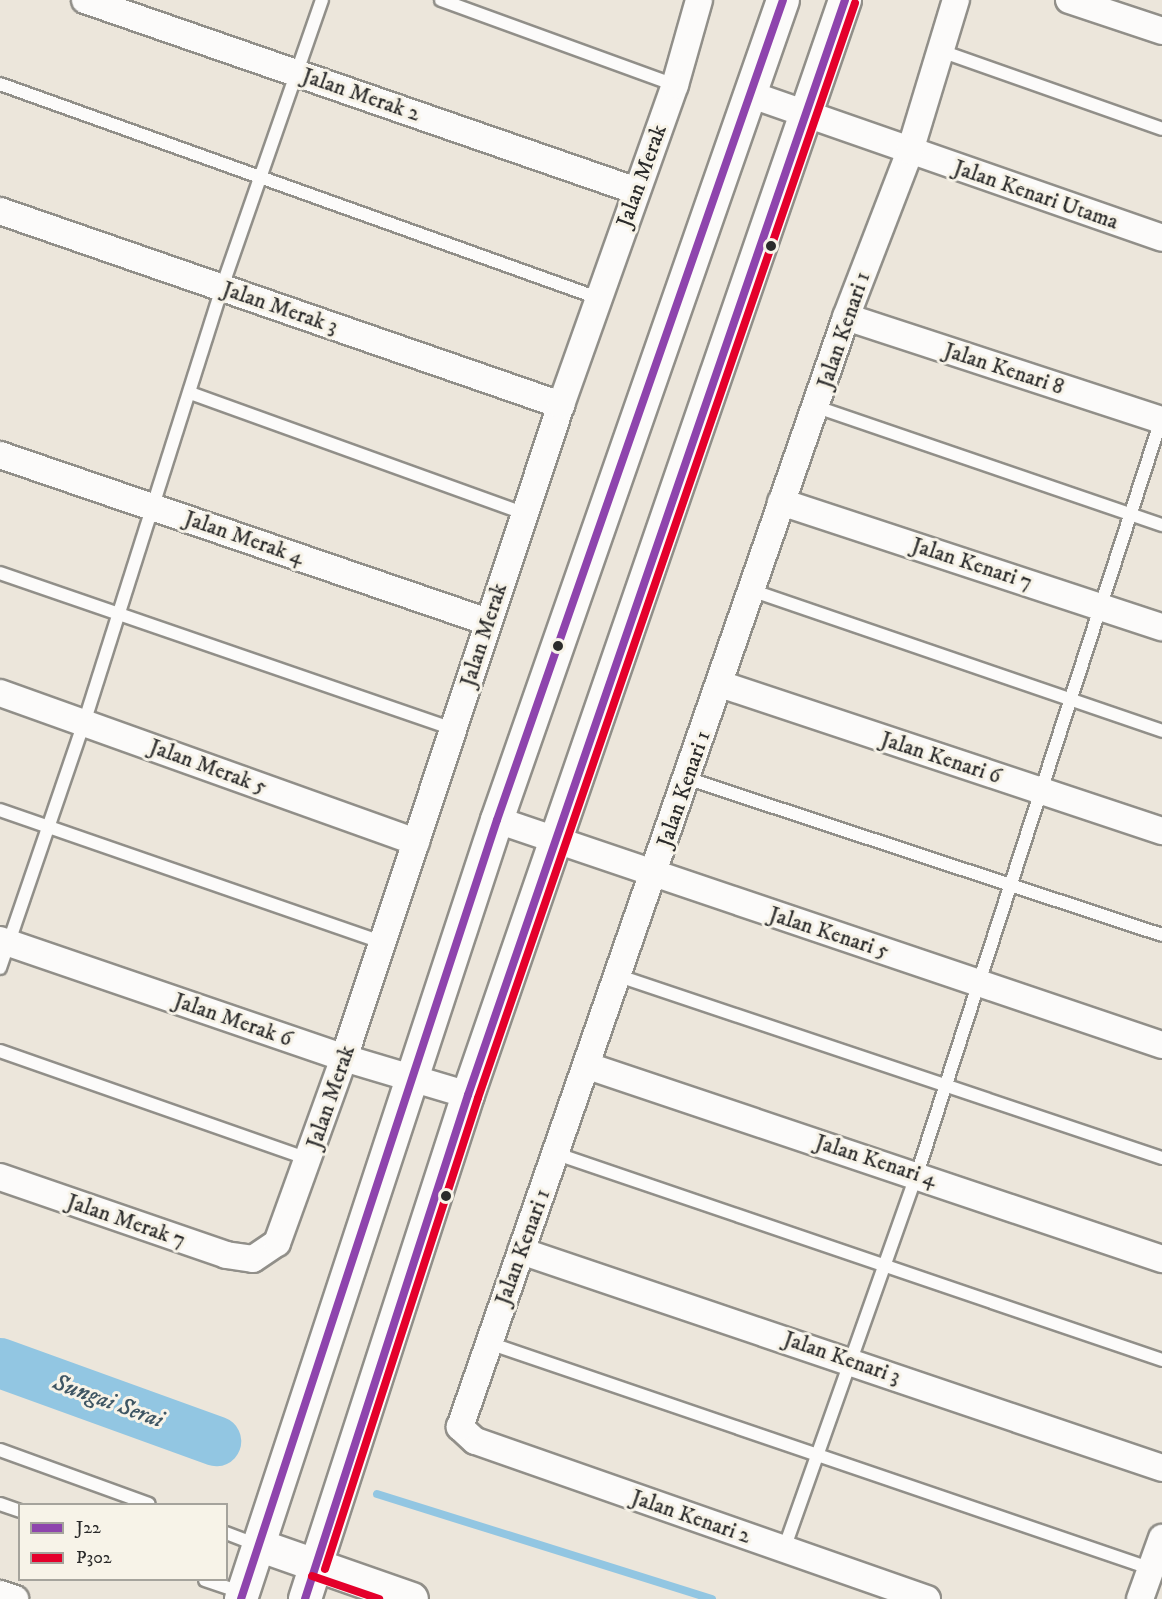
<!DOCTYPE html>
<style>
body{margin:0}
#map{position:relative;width:1162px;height:1599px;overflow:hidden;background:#ece6db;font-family:"IM FELL DW Pica",serif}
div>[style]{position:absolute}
.stream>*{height:8px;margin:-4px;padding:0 4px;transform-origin:4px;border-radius:4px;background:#92c6e2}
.river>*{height:50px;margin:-25px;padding:0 25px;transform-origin:25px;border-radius:25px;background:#92c6e2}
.roads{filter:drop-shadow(2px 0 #918f89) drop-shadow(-2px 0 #918f89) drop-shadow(0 2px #918f89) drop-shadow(0 -2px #918f89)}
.service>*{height:12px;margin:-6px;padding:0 6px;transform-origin:6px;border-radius:6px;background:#fcfbfa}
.minor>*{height:26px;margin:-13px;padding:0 13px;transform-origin:13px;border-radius:13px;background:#fcfbfa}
.tertiary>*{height:32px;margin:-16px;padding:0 16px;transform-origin:16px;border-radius:16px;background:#fcfbfa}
.bus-1>*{height:8px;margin:-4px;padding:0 4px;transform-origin:4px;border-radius:4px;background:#8e44ad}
.bus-2>*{height:8px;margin:-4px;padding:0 4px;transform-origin:4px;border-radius:4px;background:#e4002b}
.dots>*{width:16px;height:16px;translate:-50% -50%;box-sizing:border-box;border:3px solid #f7f3e8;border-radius:50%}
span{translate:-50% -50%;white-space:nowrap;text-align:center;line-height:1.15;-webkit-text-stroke:6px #f7f3e8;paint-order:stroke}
.street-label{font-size:22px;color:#2b2b2b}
.water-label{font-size:24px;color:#3e5563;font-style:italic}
.legend{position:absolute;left:18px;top:1503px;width:210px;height:78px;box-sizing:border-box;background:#f7f3e8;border:2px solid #a5a39c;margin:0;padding:8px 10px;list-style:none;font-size:18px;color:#2b2b2b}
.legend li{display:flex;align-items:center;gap:12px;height:30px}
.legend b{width:30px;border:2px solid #a5a39c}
</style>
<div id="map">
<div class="stream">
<i style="left:377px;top:1494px;width:351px;rotate:17.4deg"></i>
</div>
<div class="river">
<i style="left:0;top:1363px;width:230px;rotate:19.9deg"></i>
</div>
<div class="roads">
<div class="service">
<i style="left:441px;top:0;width:249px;rotate:20deg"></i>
<i style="left:941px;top:51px;width:234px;rotate:19.4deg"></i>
<i style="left:0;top:84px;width:635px;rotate:19.69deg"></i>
<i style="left:190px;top:393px;width:355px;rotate:19.8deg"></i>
<i style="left:817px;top:407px;width:365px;rotate:18.9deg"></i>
<i style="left:0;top:573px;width:479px;rotate:19deg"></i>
<i style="left:751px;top:590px;width:435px;rotate:18.9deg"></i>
<i style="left:686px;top:778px;width:501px;rotate:18.25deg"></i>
<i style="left:0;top:810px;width:405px;rotate:19.1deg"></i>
<i style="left:0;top:968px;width:259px;rotate:-71.1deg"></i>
<i style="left:84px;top:723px;width:457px;rotate:-72.4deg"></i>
<i style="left:222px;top:287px;width:304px;rotate:-70.8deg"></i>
<i style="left:619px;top:976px;width:573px;rotate:18.53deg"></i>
<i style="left:0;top:1051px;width:327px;rotate:19.3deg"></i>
<i style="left:557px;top:1154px;width:639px;rotate:18.8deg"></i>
<i style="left:489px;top:1343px;width:700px;rotate:18.82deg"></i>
<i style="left:0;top:1450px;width:158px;rotate:19.9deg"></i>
<i style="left:0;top:1504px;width:21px;rotate:19deg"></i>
<i style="left:226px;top:1533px;width:34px;rotate:21deg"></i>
<i style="left:784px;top:1549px;width:398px;rotate:-70.5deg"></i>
<i style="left:917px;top:1174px;width:792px;rotate:-72.07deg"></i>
<i style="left:205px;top:1580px;width:39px;rotate:19deg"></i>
</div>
<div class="minor">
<i style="left:85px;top:0;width:584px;rotate:19.09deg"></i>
<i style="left:1069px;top:0;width:98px;rotate:18.4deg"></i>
<i style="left:752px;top:95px;width:434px;rotate:19.2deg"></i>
<i style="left:0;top:211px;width:594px;rotate:19.08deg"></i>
<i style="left:846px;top:317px;width:332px;rotate:18.1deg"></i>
<i style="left:0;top:455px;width:516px;rotate:18.89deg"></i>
<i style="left:781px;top:502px;width:401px;rotate:18.2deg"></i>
<i style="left:720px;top:684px;width:466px;rotate:18.4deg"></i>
<i style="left:0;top:693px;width:442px;rotate:19.7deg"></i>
<i style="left:497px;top:820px;width:702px;rotate:18.69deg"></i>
<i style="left:0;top:940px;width:364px;rotate:18.9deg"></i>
<i style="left:344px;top:1058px;width:129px;rotate:16.6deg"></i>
<i style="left:588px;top:1066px;width:606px;rotate:18.58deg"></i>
<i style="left:0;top:1177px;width:239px;rotate:19deg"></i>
<i style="left:226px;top:1255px;width:27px;rotate:8deg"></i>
<i style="left:253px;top:1259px;width:29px;rotate:-34deg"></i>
<i style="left:277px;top:1243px;width:197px;rotate:-70.1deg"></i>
<i style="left:344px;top:1058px;width:688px;rotate:-71.62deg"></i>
<i style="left:561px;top:405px;width:340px;rotate:-70.4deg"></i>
<i style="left:675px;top:85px;width:88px;rotate:-74.2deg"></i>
<i style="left:521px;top:1251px;width:677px;rotate:18.7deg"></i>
<i style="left:0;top:1594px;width:16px;rotate:18deg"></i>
<i style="left:927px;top:1599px;width:479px;rotate:-160.7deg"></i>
<i style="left:475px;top:1441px;width:21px;rotate:-137deg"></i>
<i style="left:460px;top:1427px;width:1175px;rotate:-70.82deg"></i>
<i style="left:846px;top:317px;width:178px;rotate:-68.9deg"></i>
<i style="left:910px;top:151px;width:158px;rotate:-73.1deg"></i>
<i style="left:1140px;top:1599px;width:65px;rotate:-70.2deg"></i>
</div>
<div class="tertiary">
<i style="left:258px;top:1545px;width:163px;rotate:19.3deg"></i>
<i style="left:241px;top:1599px;width:820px;rotate:-71.81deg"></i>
<i style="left:497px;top:820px;width:868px;rotate:-70.77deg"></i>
<i style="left:305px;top:1599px;width:530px;rotate:-72.08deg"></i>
<i style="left:468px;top:1095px;width:1158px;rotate:-71deg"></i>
</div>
</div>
<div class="bus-1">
<i style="left:241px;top:1599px;width:820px;rotate:-71.81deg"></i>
<i style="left:497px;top:820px;width:868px;rotate:-70.77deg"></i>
<i style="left:305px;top:1599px;width:530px;rotate:-72.08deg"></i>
<i style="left:468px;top:1095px;width:1158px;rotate:-71deg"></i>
</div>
<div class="bus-2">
<i style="left:325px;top:1569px;width:495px;rotate:-72deg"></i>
<i style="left:478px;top:1098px;width:1158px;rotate:-71deg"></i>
<i style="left:312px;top:1576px;width:71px;rotate:18.9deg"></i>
</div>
<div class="dots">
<i style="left:771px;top:246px;background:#2b2b2b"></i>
<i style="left:558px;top:646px;background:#2b2b2b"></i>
<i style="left:446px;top:1196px;background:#2b2b2b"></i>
</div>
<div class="street-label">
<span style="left:361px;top:95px;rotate:19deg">Jalan Merak 2</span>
<span style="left:642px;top:176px;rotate:-70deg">Jalan Merak</span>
<span style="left:1036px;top:195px;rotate:19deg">Jalan Kenari Utama</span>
<span style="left:280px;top:308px;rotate:19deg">Jalan Merak 3</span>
<span style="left:844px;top:330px;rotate:-71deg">Jalan Kenari 1</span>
<span style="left:1004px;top:369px;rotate:18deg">Jalan Kenari 8</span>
<span style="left:244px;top:538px;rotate:19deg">Jalan Merak 4</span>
<span style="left:972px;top:564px;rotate:18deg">Jalan Kenari 7</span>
<span style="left:484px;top:635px;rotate:-72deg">Jalan Merak</span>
<span style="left:941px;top:758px;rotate:18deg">Jalan Kenari 6</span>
<span style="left:208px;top:767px;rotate:20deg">Jalan Merak 5</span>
<span style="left:684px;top:789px;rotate:-71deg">Jalan Kenari 1</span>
<span style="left:829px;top:933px;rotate:18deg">Jalan Kenari 5</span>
<span style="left:233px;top:1020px;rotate:19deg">Jalan Merak 6</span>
<span style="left:331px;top:1097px;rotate:-71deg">Jalan Merak</span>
<span style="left:876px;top:1161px;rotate:18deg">Jalan Kenari 4</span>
<span style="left:126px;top:1221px;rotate:19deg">Jalan Merak 7</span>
<span style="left:523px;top:1247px;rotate:-70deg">Jalan Kenari 1</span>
<span style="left:842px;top:1358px;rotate:19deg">Jalan Kenari 3</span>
<span style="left:691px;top:1517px;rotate:19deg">Jalan Kenari 2</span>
</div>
<div class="water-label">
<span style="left:108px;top:1402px;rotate:20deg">Sungai Serai</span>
</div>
<ul class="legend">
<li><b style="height:8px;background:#8e44ad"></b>J22</li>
<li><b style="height:8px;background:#e4002b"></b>P302</li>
</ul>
</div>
